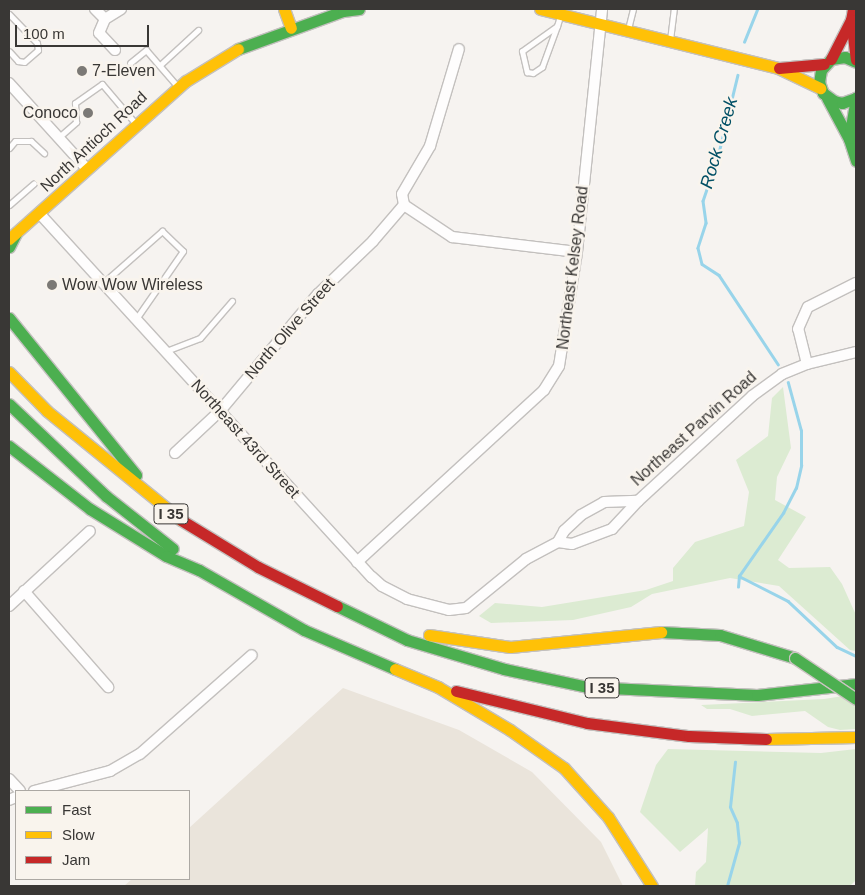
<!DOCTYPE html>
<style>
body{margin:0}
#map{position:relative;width:865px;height:895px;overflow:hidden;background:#f6f3f0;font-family:Helvetica,sans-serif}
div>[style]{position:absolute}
.built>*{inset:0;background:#eae4db}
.green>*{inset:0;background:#dcebd2}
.stream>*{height:2.5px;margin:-1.25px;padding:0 1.25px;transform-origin:1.25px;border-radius:1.25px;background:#98d4ea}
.roads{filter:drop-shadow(1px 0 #c3c0be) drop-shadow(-1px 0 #c3c0be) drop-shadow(0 1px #c3c0be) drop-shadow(0 -1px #c3c0be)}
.lane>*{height:5px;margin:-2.5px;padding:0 2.5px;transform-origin:2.5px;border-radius:2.5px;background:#fefdfd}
.street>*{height:10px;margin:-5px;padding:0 5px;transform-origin:5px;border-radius:5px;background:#fefdfd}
.fast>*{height:11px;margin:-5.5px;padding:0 5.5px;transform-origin:5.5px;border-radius:5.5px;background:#4caf50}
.slow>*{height:11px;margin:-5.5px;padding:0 5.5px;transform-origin:5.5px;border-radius:5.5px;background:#ffc107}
.jam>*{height:11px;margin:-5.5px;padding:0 5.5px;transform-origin:5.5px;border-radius:5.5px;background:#c62828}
.bridges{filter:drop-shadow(1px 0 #ccc4c3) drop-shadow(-1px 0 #ccc4c3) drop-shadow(0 1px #ccc4c3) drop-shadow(0 -1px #ccc4c3)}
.fast-bridge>*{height:11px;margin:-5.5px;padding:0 5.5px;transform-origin:5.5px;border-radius:5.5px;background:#4caf50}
.dots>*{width:14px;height:14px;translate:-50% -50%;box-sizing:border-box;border:2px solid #f9f4ed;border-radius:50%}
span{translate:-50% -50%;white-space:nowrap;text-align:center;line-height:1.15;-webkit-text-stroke:5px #f9f4ed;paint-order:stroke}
.shield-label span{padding:1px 4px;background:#f9f4ed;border:1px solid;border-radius:4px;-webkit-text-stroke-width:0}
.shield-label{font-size:15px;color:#393735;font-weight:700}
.poi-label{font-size:16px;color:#393735}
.left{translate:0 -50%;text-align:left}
.right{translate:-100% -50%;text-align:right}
.street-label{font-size:16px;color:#393735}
.water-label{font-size:18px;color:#004f65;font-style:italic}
.frame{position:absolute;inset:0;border:10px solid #393735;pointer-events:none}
.legend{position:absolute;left:15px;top:790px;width:175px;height:90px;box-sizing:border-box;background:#f9f4ed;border:1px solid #aca8a3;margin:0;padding:6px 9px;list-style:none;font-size:15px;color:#393735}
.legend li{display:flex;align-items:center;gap:10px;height:25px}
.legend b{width:25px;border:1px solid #aca8a3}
.scale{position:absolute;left:15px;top:25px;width:134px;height:22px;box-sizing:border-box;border:2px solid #393735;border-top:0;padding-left:6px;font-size:15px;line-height:18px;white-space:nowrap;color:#393735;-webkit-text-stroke:4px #f9f4ed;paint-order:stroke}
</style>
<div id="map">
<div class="built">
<i style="clip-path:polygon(343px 688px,459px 730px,532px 772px,601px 842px,623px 886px,124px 886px,132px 879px,189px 879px,189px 828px)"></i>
</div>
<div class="green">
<i style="clip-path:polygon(783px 387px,791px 448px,777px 477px,775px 500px,806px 517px,778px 560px,789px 568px,830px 567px,842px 584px,856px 615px,856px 651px,850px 650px,779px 586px,730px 578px,652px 594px,631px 607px,573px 620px,491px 623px,479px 616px,495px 603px,542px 607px,646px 590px,673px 581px,673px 568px,695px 542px,744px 526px,749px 492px,736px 460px,768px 436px,772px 398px)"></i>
<i style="clip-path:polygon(856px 694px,856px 729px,840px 730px,828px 727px,805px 711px,752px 716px,730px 709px,707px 709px,701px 705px,824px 699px)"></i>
<i style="clip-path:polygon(668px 749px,821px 753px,856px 749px,856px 880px,850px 886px,695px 886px,696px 872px,706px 862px,708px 828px,680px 852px,640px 812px,656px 765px)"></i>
</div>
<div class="stream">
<i style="left:744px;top:42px;width:35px;rotate:-68deg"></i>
<i style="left:738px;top:75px;width:84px;rotate:103.7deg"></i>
<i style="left:718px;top:157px;width:46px;rotate:108.8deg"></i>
<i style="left:703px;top:201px;width:22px;rotate:82deg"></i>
<i style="left:706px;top:223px;width:26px;rotate:108deg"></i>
<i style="left:698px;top:248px;width:16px;rotate:76deg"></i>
<i style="left:702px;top:264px;width:20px;rotate:33deg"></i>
<i style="left:719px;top:275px;width:107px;rotate:56.5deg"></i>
<i style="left:739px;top:576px;width:55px;rotate:27deg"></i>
<i style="left:788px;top:601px;width:67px;rotate:43.2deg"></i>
<i style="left:837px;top:647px;width:21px;rotate:25deg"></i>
<i style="left:738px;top:587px;width:11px;rotate:-85deg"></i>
<i style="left:739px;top:576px;width:77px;rotate:-55.1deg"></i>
<i style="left:783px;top:513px;width:28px;rotate:-63deg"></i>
<i style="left:796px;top:488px;width:23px;rotate:-77deg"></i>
<i style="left:801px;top:466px;width:35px;rotate:-90deg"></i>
<i style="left:801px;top:431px;width:50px;rotate:-105.2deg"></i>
<i style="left:727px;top:886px;width:45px;rotate:-74.4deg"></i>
<i style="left:739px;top:843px;width:20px;rotate:-96deg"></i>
<i style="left:737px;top:823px;width:17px;rotate:-114deg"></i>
<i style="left:730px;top:807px;width:45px;rotate:-83.7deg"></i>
</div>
<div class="roads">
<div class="lane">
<i style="left:9px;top:14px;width:40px;rotate:46deg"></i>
<i style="left:37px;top:43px;width:7px;rotate:82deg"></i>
<i style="left:38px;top:50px;width:18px;rotate:139deg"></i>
<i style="left:24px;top:62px;width:6px;rotate:-171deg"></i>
<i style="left:18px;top:61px;width:13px;rotate:-132deg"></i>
<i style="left:557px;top:26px;width:43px;rotate:144.5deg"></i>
<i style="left:522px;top:51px;width:22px;rotate:77deg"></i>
<i style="left:527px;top:72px;width:6px;rotate:9deg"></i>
<i style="left:533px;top:73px;width:11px;rotate:-34deg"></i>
<i style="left:542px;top:67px;width:44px;rotate:-69.9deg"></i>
<i style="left:557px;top:26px;width:10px;rotate:-73deg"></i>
<i style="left:628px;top:29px;width:21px;rotate:-76deg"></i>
<i style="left:670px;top:40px;width:31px;rotate:-83deg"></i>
<i style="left:130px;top:63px;width:21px;rotate:-39deg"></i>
<i style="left:146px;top:50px;width:49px;rotate:49.1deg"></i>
<i style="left:160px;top:65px;width:52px;rotate:-42.6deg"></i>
<i style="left:59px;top:137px;width:23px;rotate:-41deg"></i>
<i style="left:76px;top:122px;width:19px;rotate:-93deg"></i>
<i style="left:75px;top:103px;width:33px;rotate:-35deg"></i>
<i style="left:102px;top:84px;width:51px;rotate:49.8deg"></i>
<i style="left:9px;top:148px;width:9px;rotate:-49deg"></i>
<i style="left:15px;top:141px;width:16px"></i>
<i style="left:31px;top:141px;width:18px;rotate:43deg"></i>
<i style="left:9px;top:205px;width:33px;rotate:-41deg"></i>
<i style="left:103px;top:283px;width:79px;rotate:-41.4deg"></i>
<i style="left:162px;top:231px;width:29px;rotate:44deg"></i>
<i style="left:183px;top:251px;width:83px;rotate:124.7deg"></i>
<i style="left:166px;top:351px;width:36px;rotate:-21deg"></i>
<i style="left:200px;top:338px;width:49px;rotate:-49.1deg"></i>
</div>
<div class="street">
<i style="left:95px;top:9px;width:14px;rotate:45deg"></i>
<i style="left:115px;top:50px;width:23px;rotate:-133deg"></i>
<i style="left:99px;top:33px;width:15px;rotate:-67deg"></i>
<i style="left:105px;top:19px;width:19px;rotate:-32deg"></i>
<i style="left:9px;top:83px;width:116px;rotate:47.8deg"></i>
<i style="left:404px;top:205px;width:58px;rotate:33.7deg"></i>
<i style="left:452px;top:237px;width:126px;rotate:6.8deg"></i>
<i style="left:404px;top:205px;width:11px;rotate:-100deg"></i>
<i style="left:402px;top:194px;width:56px;rotate:-59.7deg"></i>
<i style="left:430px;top:146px;width:101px;rotate:-73.4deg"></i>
<i style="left:40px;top:214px;width:492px;rotate:47.6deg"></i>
<i style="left:372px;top:577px;width:13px;rotate:42deg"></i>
<i style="left:382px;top:586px;width:28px;rotate:27deg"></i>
<i style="left:407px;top:599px;width:43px;rotate:14.7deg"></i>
<i style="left:449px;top:610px;width:17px;rotate:-7deg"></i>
<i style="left:466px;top:608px;width:77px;rotate:-39.2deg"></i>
<i style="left:526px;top:559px;width:36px;rotate:-28deg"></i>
<i style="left:558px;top:542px;width:14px;rotate:8deg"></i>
<i style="left:572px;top:544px;width:43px;rotate:-20.6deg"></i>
<i style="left:612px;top:529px;width:38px;rotate:-47deg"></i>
<i style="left:638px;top:501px;width:155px;rotate:-42.6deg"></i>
<i style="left:752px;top:396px;width:37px;rotate:-36deg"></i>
<i style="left:782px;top:374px;width:27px;rotate:-22deg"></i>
<i style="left:807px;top:364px;width:50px;rotate:-13.8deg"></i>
<i style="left:807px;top:364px;width:36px;rotate:-104deg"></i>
<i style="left:798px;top:329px;width:24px;rotate:-66deg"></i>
<i style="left:808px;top:307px;width:54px;rotate:-26.6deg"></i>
<i style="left:175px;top:453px;width:62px;rotate:-43deg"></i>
<i style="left:220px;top:411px;width:153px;rotate:-50.1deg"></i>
<i style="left:318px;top:294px;width:76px;rotate:-43.9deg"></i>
<i style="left:373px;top:241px;width:48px;rotate:-49.3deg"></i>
<i style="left:558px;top:542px;width:13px;rotate:-61deg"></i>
<i style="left:564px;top:531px;width:23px;rotate:-43deg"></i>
<i style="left:581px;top:515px;width:26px;rotate:-29deg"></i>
<i style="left:604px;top:502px;width:34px;rotate:-2deg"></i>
<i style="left:357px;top:562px;width:254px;rotate:-42.6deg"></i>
<i style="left:544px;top:390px;width:28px;rotate:-58deg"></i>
<i style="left:559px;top:366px;width:115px;rotate:-81deg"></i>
<i style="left:577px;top:252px;width:244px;rotate:-84.1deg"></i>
<i style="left:24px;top:591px;width:128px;rotate:48.8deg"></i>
<i style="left:9px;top:606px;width:110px;rotate:-42.8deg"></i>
<i style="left:9px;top:779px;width:16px;rotate:47deg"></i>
<i style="left:34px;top:791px;width:79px;rotate:-14.7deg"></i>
<i style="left:110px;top:771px;width:34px;rotate:-30deg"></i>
<i style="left:140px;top:754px;width:149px;rotate:-41.5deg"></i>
<i style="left:9px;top:800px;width:8px;rotate:-23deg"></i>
</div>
<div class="fast">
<i style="left:238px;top:49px;width:112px;rotate:-19.9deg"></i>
<i style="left:343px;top:11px;width:16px;rotate:-7deg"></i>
<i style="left:856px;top:62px;width:12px;rotate:-156deg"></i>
<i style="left:845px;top:57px;width:14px;rotate:172deg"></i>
<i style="left:831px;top:59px;width:15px;rotate:132deg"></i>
<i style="left:821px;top:70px;width:12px;rotate:99deg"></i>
<i style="left:819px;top:82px;width:12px;rotate:70deg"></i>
<i style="left:823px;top:93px;width:14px;rotate:36deg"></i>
<i style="left:834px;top:101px;width:8px;rotate:14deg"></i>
<i style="left:842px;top:103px;width:15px;rotate:-20deg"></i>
<i style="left:827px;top:98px;width:47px;rotate:61.8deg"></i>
<i style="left:849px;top:139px;width:23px;rotate:72deg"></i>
<i style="left:849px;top:138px;width:41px;rotate:-80.1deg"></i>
<i style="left:9px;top:247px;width:16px;rotate:-63deg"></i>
<i style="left:9px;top:318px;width:202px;rotate:51deg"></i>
<i style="left:9px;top:404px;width:134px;rotate:43.5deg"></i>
<i style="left:106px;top:496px;width:85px;rotate:38.3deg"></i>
<i style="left:9px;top:446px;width:103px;rotate:37.9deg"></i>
<i style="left:90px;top:509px;width:89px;rotate:31.7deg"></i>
<i style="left:166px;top:556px;width:36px;rotate:23deg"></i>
<i style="left:199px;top:570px;width:121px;rotate:29.7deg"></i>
<i style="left:304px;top:630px;width:99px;rotate:23.2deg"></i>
<i style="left:337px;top:606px;width:78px;rotate:25.9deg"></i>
<i style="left:407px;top:640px;width:101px;rotate:16.6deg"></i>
<i style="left:504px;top:669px;width:86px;rotate:12.1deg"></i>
<i style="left:588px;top:687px;width:169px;rotate:2.7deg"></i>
<i style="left:757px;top:695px;width:100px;rotate:-6.3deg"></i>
<i style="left:661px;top:632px;width:59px;rotate:2.9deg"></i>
<i style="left:720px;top:635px;width:78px;rotate:17deg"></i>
</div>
<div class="slow">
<i style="left:284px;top:9px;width:20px;rotate:70deg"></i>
<i style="left:540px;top:9px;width:245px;rotate:13.9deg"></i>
<i style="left:778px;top:68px;width:47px;rotate:25.5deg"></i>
<i style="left:9px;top:239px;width:237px;rotate:-41.8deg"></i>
<i style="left:186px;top:81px;width:61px;rotate:-31.6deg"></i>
<i style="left:9px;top:372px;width:54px;rotate:45.7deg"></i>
<i style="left:47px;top:411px;width:173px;rotate:39.1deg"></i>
<i style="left:429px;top:635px;width:82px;rotate:8.4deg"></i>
<i style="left:510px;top:647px;width:152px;rotate:-5.7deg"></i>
<i style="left:395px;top:669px;width:47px;rotate:22.7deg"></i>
<i style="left:438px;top:687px;width:84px;rotate:30.8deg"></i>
<i style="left:510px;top:730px;width:66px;rotate:35.1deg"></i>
<i style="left:564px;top:768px;width:66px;rotate:48.1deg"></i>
<i style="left:608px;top:817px;width:82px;rotate:57.5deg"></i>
<i style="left:766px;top:739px;width:90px;rotate:-1.3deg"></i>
</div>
<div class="jam">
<i style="left:853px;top:9px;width:11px;rotate:100deg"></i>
<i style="left:851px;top:20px;width:40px;rotate:82.9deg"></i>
<i style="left:831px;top:59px;width:44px;rotate:-62.9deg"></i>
<i style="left:779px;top:68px;width:45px;rotate:-5.1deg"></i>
<i style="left:181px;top:520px;width:90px;rotate:31.4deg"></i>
<i style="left:258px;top:567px;width:88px;rotate:26.3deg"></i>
<i style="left:456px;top:691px;width:135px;rotate:13.7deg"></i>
<i style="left:587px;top:723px;width:103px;rotate:7.3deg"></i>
<i style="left:689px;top:736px;width:77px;rotate:2.2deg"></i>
</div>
</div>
<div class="bridges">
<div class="fast-bridge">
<i style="left:795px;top:658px;width:73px;rotate:33.9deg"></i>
</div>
</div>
<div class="dots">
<i style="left:82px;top:71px;background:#7b7976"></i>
<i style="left:88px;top:113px;background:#7b7976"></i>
<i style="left:52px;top:285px;background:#7b7976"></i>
</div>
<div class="shield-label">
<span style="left:171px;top:514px">I 35</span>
<span style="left:602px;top:688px">I 35</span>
</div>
<div class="poi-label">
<span class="left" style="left:92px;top:71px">7-Eleven</span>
<span class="right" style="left:78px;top:113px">Conoco</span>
<span class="left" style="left:62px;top:285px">Wow Wow Wireless</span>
</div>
<div class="street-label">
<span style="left:94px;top:142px;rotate:-43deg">North Antioch Road</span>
<span style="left:573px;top:268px;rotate:-83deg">Northeast Kelsey Road</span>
<span style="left:290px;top:329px;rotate:-49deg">North Olive Street</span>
<span style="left:694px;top:429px;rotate:-42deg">Northeast Parvin Road</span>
<span style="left:245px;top:439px;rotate:48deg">Northeast 43rd Street</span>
</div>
<div class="water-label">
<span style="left:719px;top:143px;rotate:-74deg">Rock Creek</span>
</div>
<div class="frame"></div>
<ul class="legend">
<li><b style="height:6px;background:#4caf50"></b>Fast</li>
<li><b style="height:6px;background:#ffc107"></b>Slow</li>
<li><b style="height:6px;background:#c62828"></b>Jam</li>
</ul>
<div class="scale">100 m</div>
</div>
